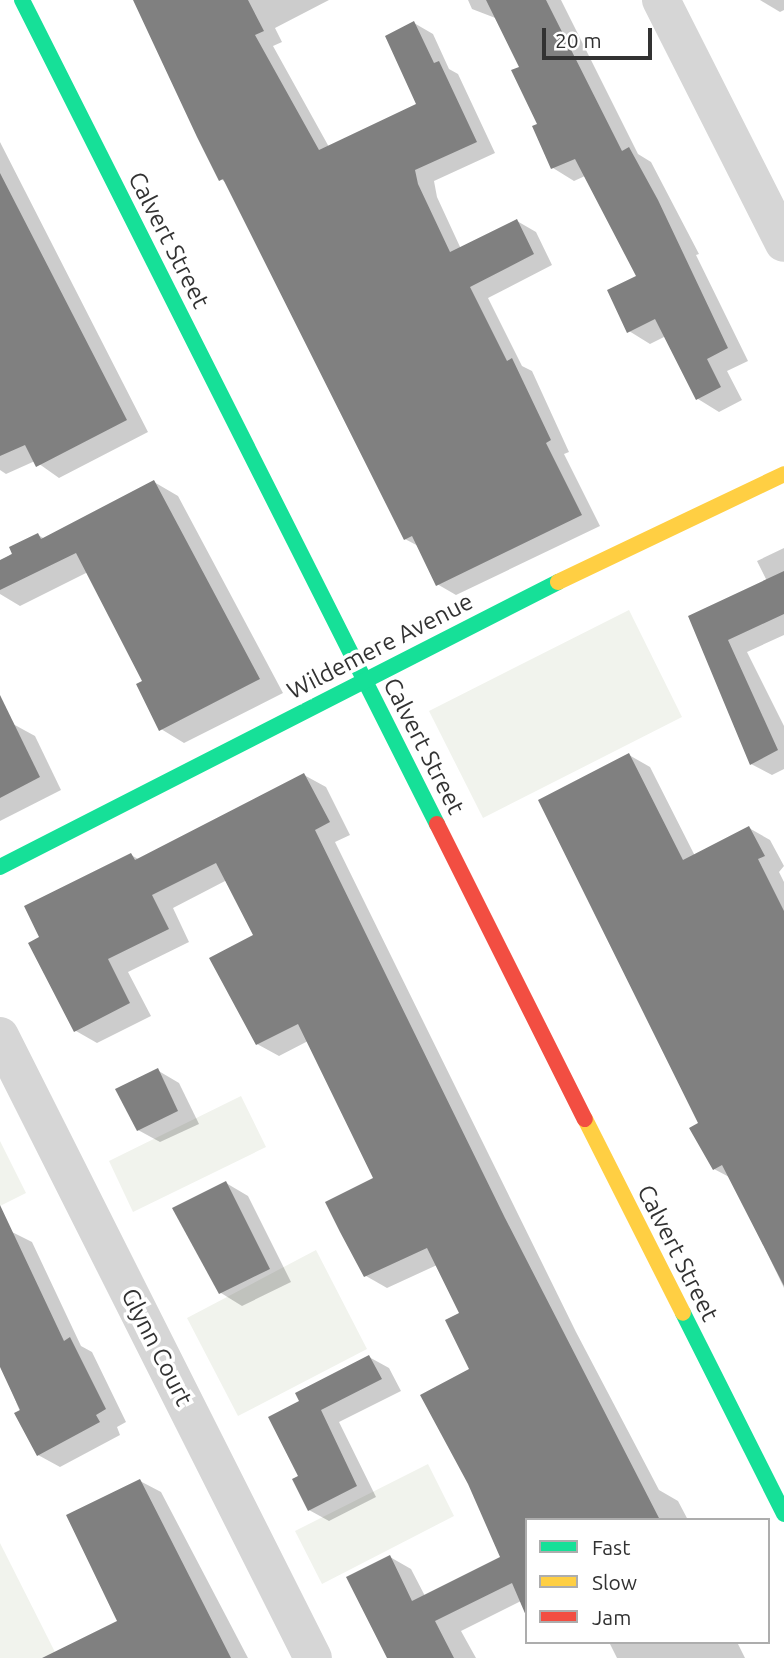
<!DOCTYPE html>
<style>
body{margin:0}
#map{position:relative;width:784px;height:1658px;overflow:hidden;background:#fff;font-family:Ubuntu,sans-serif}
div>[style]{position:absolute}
.green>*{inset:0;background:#f1f3ed}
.shadow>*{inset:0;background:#0003}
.building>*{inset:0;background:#808080}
.street>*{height:38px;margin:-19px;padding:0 19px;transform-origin:19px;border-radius:19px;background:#d6d6d6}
.fast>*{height:16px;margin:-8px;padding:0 8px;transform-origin:8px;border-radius:8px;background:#16e098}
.slow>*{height:16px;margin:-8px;padding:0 8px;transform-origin:8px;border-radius:8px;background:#ffcf43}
.jam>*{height:16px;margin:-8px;padding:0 8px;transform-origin:8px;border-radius:8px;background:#f24e42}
span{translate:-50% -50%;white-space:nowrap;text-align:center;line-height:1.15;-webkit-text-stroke:7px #fff;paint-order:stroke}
.street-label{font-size:24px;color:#323232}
.legend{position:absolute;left:525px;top:1518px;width:245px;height:126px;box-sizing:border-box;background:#fff;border:2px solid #adadad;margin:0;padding:9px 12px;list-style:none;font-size:21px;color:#323232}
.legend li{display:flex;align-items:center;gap:14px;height:35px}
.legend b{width:35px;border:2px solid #adadad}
.scale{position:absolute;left:542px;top:28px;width:110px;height:32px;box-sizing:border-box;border:4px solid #323232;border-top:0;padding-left:9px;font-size:21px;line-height:24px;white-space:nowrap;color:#323232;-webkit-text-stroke:5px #fff;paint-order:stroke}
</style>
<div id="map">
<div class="green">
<i style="clip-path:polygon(629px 610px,682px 717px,483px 818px,429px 711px)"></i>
<i style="clip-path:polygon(241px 1096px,266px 1147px,133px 1212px,109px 1161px)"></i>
<i style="clip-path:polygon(0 1141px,26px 1193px,0 1206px)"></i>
<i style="clip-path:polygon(316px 1250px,367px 1349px,238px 1416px,187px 1318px)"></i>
<i style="clip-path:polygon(428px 1464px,454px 1516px,322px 1584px,295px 1531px)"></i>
<i style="clip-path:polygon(0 1543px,58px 1658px,0 1658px)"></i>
</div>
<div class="shadow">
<i style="clip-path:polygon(136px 0,329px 0,275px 28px,282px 42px,273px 46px,329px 147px,418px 104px,414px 23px,433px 34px,449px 69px,458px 74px,495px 153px,434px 181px,437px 197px,461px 249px,517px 221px,536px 232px,552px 265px,488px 298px,522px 366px,532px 371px,569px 452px,564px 454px,600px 526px,456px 595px,437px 584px,420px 547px,405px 539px,228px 184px,221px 179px)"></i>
<i style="clip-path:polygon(468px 0,561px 0,638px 154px,651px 162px,699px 254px,696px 255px,748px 361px,727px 371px,742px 400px,719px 412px,698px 399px,666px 336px,650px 344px,629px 331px,638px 277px,585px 176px,574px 181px,553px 168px,521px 67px,498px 19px,472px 9px)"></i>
<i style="clip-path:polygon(760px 0,784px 0,784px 10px,780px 12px)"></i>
<i style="clip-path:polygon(0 142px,148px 432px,59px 478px,35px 461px,6px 474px,0 470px)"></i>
<i style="clip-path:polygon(154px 482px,178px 496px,283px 693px,184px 743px,161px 729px,145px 682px,88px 572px,20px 606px,0 594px,0 562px,38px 535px,45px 539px)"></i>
<i style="clip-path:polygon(784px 548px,784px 635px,747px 652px,784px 726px,784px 769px,772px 775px,751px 764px,691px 617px,767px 581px,757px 561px)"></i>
<i style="clip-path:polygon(13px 724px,35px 736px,61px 790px,0 821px,0 727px)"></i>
<i style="clip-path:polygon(629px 755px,650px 767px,695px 856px,749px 828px,770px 840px,784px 866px,779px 872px,784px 882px,784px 1288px,731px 1178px,714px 1169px,701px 1124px)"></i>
<i style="clip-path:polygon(304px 775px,326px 787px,350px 835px,335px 842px,576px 1332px,659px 1490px,678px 1501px,688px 1520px,527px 1520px,527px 1598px,461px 1631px,476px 1658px,390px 1658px,390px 1557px,411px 1569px,425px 1596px,503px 1558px,462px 1314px,437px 1265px,387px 1288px,366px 1276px,375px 1179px,308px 1041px,279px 1056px,257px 1044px,256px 936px,227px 880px,173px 908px,189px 942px,128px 972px,151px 1016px,97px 1043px,76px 1031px,41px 938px,131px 855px,140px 860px)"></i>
<i style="clip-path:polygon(157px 1070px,179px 1083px,199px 1124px,160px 1142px,138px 1130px)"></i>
<i style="clip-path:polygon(226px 1183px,248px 1196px,291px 1282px,242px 1306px,221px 1293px)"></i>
<i style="clip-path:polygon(0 1226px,32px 1242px,81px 1346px,92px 1352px,126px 1422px,117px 1427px,120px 1435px,60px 1467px,38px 1455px,0 1363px)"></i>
<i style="clip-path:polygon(369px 1357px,389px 1368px,401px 1391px,339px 1422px,376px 1497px,329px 1521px,309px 1510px,300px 1477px,301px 1402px)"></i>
<i style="clip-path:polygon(140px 1481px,161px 1492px,248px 1658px,94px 1658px,119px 1622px)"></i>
<i style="clip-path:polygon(609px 1642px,737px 1642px,745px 1658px,617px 1658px)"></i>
</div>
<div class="building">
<i style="clip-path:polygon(133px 0,248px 0,264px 31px,255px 35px,319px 150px,416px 104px,385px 36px,414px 21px,434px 63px,439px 61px,477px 142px,415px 170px,418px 184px,450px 252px,517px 219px,534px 254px,470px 287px,507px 361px,512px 358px,551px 440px,546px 443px,582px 515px,436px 586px,412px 536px,404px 540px,223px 179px,219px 181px,197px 137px)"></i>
<i style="clip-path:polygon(486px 0,546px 0,622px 151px,629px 147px,658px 200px,728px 348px,707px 359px,721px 387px,696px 400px,655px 319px,627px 333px,607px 290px,636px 276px,575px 159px,551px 169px,532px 126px,537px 124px,511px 70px,519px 67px)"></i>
<i style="clip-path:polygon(0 173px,127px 420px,36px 467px,25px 445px,0 456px)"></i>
<i style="clip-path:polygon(154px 480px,260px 679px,159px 731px,136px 684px,142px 681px,76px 553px,0 590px,0 560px,12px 554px,9px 547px,38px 533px,41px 539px)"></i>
<i style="clip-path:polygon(784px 571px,784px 614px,728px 640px,778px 750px,750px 765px,688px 616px)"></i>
<i style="clip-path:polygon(0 695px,40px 777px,0 798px)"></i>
<i style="clip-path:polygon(629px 753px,683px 860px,749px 826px,765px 856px,758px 859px,784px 911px,784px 1286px,722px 1165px,713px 1170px,689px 1128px,698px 1123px,538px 800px)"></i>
<i style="clip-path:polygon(304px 773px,330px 822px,315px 830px,505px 1218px,660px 1520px,527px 1520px,527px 1618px,512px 1583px,435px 1621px,454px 1658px,387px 1658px,346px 1577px,390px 1555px,412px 1601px,500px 1557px,468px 1484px,420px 1395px,469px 1369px,445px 1320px,459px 1313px,427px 1248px,364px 1277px,340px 1232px,325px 1202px,373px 1178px,298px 1024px,256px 1045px,209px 958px,253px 935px,216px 863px,152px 895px,169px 929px,108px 959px,130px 1003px,74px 1032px,28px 943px,39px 937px,24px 906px,131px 853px,135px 860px)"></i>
<i style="clip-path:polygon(158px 1068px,178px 1111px,137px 1131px,115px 1089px)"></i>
<i style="clip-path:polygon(226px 1181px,270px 1269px,219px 1294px,172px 1208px)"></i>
<i style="clip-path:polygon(0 1205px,64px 1341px,70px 1337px,106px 1409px,96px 1415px,100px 1422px,37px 1456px,14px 1413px,20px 1410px,0 1367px)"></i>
<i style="clip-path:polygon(369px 1355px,382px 1379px,321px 1410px,357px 1486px,308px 1511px,292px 1479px,298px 1476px,268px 1417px,299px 1401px,295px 1393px)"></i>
<i style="clip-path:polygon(140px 1479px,231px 1658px,42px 1658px,117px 1621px,66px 1515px)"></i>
</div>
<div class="street">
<i style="left:661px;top:0;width:272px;rotate:63.2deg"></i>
<i style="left:0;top:1036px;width:696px;rotate:63.29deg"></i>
</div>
<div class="fast">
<i style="left:22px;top:0;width:923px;rotate:63.27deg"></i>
<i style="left:0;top:867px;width:627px;rotate:-27.06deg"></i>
<i style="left:683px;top:1313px;width:225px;rotate:63.3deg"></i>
</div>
<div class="slow">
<i style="left:558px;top:582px;width:250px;rotate:-25.5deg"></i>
<i style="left:585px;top:1119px;width:217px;rotate:63.2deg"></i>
</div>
<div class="jam">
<i style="left:437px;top:824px;width:330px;rotate:63.4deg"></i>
</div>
<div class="street-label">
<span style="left:169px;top:240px;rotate:63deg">Calvert Street</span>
<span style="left:380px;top:646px;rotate:-27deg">Wildemere Avenue</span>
<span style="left:424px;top:746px;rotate:63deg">Calvert Street</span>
<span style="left:678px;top:1253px;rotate:63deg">Calvert Street</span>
<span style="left:157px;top:1347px;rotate:63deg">Glynn Court</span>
</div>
<ul class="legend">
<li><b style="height:9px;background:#16e098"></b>Fast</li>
<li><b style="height:9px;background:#ffcf43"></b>Slow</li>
<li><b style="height:9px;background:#f24e42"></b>Jam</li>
</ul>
<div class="scale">20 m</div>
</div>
